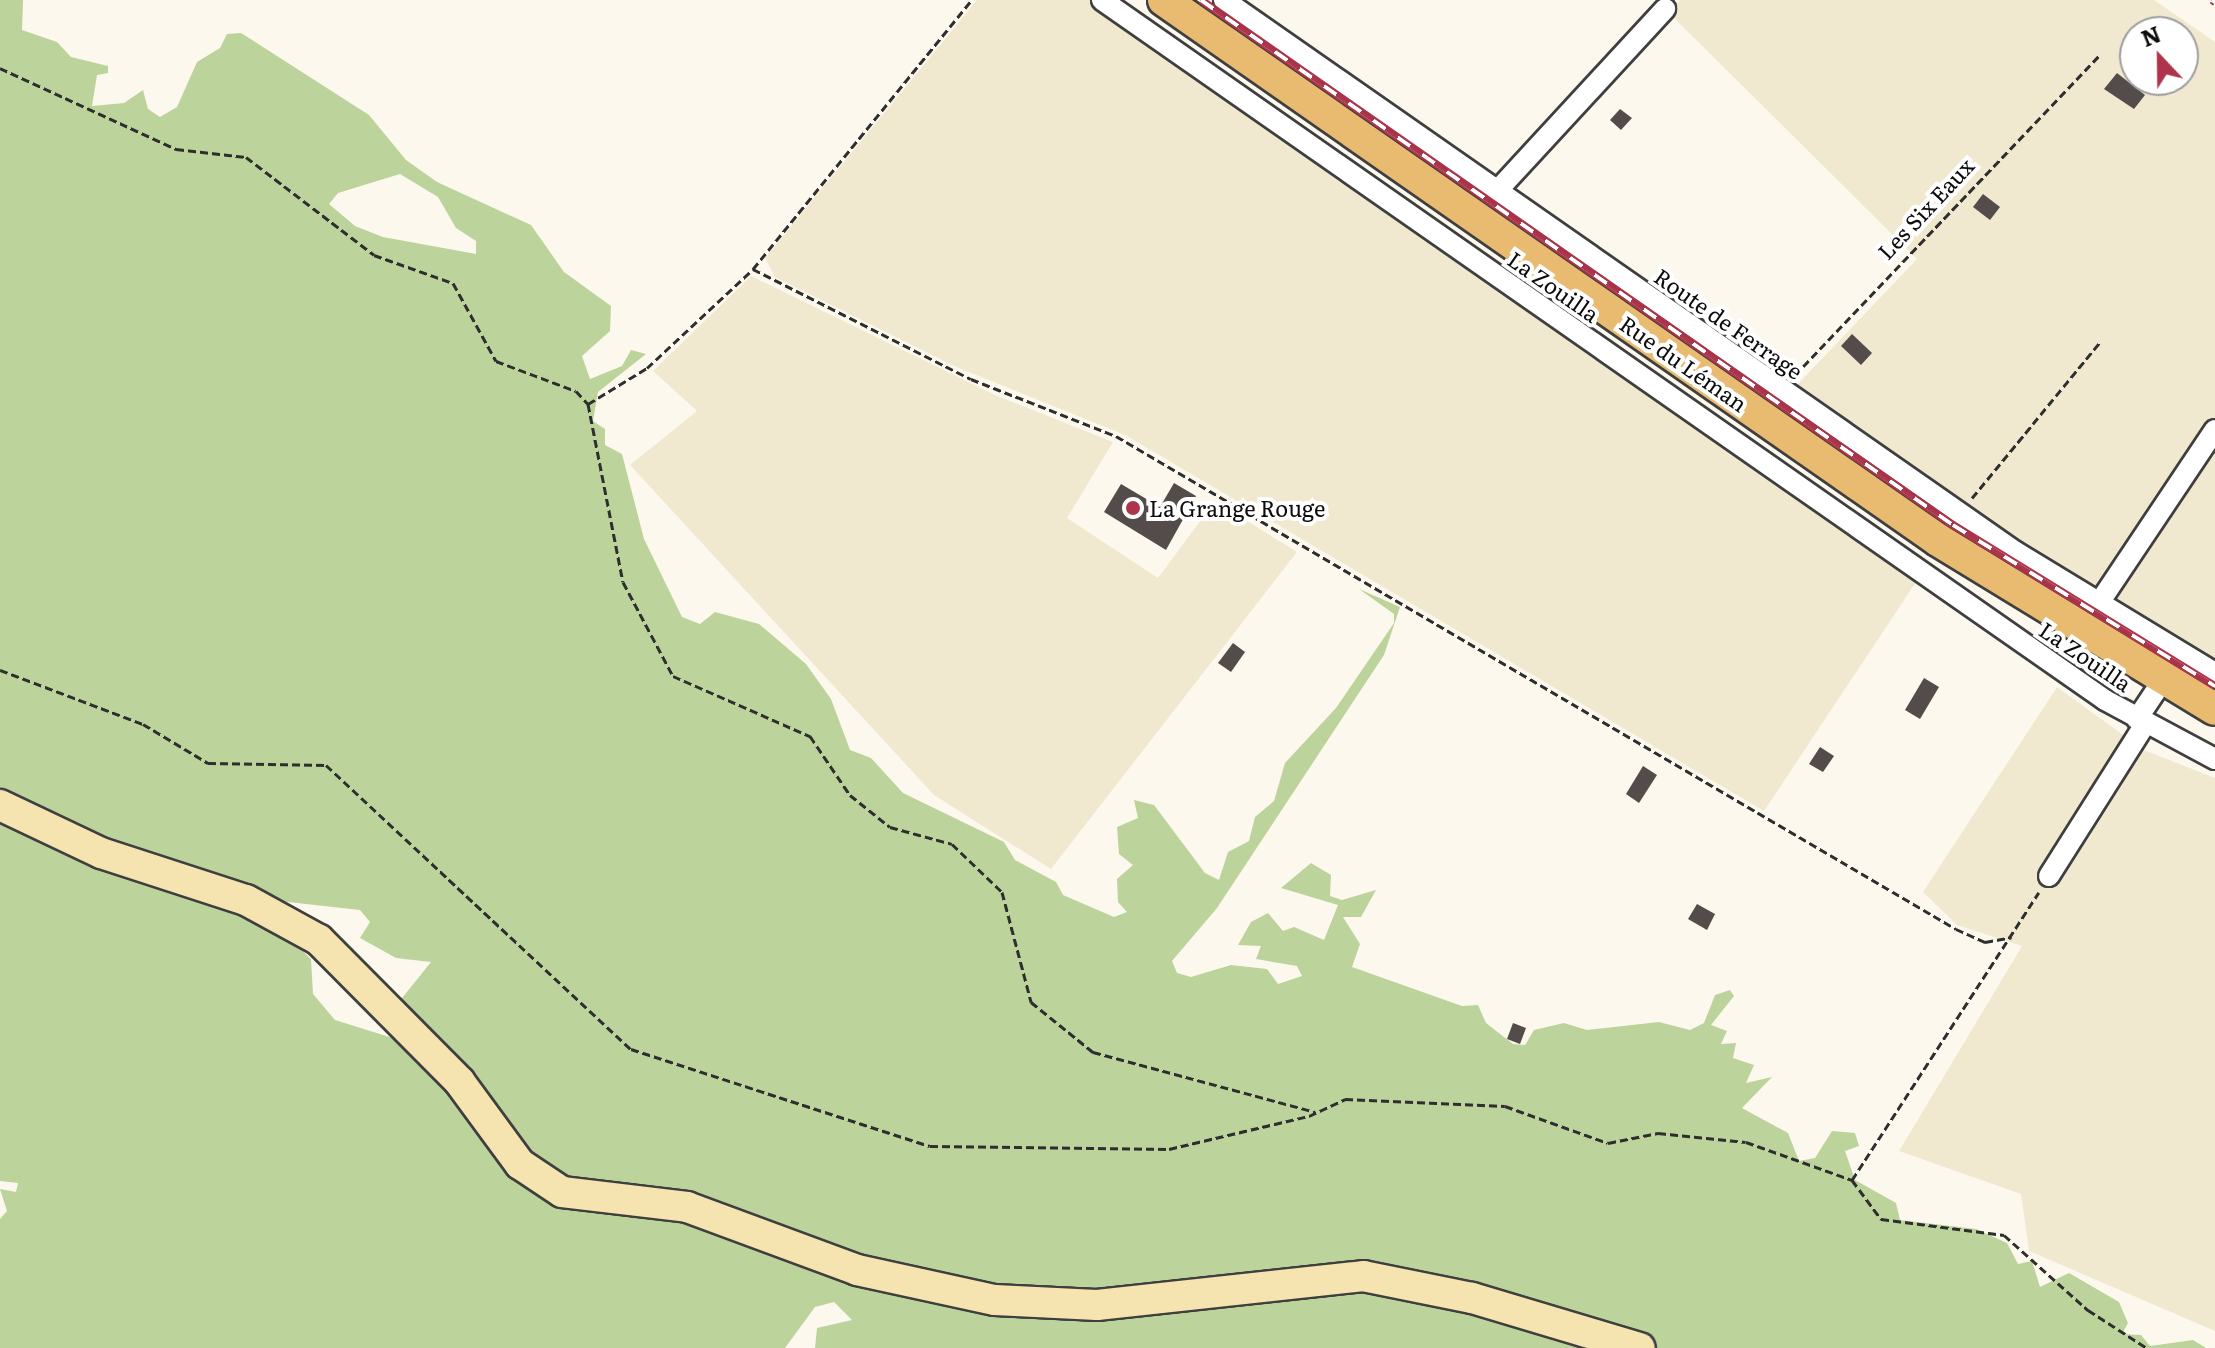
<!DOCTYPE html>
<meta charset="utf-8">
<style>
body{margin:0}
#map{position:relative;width:2215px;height:1348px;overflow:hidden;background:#fdf8ee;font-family:Literata,serif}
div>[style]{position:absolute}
.farmland>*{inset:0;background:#f0e9d0}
.forest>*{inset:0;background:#bcd39c}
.building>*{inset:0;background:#544c4a}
.path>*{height:3px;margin-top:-1.5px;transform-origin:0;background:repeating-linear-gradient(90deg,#2e2e2e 0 8px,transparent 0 12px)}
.roads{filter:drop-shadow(2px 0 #3f3f3f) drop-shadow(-2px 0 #3f3f3f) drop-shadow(0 2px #3f3f3f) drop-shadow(0 -2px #3f3f3f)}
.street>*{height:20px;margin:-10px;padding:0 10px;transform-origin:10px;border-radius:10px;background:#fff}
.secondary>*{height:30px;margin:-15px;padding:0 15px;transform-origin:15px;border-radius:15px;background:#f6e4b0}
.primary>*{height:32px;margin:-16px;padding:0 16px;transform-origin:16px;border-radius:16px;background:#e9bb71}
.rail>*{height:8px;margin-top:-4px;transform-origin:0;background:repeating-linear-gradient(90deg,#fff 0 15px,#ad344b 0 30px);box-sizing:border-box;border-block:2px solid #ad344b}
.dots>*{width:22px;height:22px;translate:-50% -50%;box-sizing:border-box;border:4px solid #fff;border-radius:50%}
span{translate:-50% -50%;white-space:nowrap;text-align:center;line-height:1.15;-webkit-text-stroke:8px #fff;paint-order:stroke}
.street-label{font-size:22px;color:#0c0c0c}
.poi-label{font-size:22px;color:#0c0c0c}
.left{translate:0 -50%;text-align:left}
.north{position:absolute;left:2119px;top:16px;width:80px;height:80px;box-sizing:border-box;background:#fff;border:2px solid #9e9e9e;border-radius:50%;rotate:338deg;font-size:22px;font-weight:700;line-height:32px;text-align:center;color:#0c0c0c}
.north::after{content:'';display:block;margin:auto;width:28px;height:36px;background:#ad344b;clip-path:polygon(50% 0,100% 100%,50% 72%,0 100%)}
</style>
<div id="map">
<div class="farmland">
<i style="clip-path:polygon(977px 0,1095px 0,1918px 579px,1764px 811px,1125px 435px,954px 366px,775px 277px,765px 258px)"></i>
<i style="clip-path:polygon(evenodd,1680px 0,2154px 0,2215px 42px,2215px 665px,2023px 551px,1964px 501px,1795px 387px,1917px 259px,1668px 12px,1680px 0,2135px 32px,2183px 32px,2183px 80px,2135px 80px,2135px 32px)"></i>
<i style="clip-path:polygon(751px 276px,995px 395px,1113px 442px,1067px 518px,1158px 578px,1215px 501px,1297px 552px,1051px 869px,934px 795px,630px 465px,697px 411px,653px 371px)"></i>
<i style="clip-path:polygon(2057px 687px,2144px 750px,2215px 778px,2215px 1331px,2029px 1251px,2021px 1194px,1899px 1151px,2022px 946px,1957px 925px,1923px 892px)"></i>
</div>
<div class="forest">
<i style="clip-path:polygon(evenodd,0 0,23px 0,22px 30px,57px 42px,71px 57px,108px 66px,108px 73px,97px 75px,92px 106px,124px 103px,143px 90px,148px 109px,160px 117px,177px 107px,197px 62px,220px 48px,227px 34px,241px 33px,369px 115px,406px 160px,437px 182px,531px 225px,564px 272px,611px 306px,610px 331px,582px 356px,590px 379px,622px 366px,631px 350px,646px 354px,598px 392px,593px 421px,605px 429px,605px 445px,622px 454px,644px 539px,682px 617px,700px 624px,715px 612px,759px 624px,806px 664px,831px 699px,850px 750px,871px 758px,903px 793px,1004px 842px,1015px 860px,1056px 882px,1063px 895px,1114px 917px,1127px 912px,1118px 902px,1117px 879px,1133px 865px,1119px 854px,1117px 827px,1138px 818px,1134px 800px,1154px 805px,1205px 873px,1219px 880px,1228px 852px,1249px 841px,1255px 817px,1274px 801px,1285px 763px,1336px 708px,1394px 623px,1394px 614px,1359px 589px,1400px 607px,1384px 655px,1217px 908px,1172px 961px,1177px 973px,1191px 977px,1231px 965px,1267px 969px,1278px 984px,1302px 976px,1297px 966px,1256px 959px,1261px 946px,1238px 945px,1251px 922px,1268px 913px,1283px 931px,1294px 927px,1324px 940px,1338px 905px,1281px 888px,1311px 863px,1331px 875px,1330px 896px,1342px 900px,1376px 890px,1361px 917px,1343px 917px,1360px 944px,1352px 967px,1462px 1006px,1478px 1005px,1486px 1023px,1513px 1044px,1525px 1045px,1534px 1030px,1564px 1023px,1587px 1030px,1659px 1022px,1690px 1030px,1704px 1023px,1715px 995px,1730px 990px,1734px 996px,1711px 1025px,1727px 1031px,1721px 1044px,1736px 1043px,1733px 1058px,1754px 1065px,1746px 1083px,1772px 1077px,1742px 1108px,1788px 1133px,1799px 1161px,1815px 1158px,1832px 1131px,1855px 1133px,1859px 1146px,1845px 1151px,1855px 1180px,1896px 1203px,1900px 1220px,1976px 1229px,2007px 1243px,2018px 1264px,2032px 1261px,2040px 1287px,2069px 1273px,2119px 1302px,2128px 1323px,2122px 1334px,2141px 1335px,2150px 1346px,2193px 1340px,2206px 1348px,815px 1348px,817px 1328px,852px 1320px,834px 1302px,815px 1307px,785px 1348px,0 1348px,0 1219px,7px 1211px,0 1189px,16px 1192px,18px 1183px,0 1181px,0 0,400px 174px,438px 197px,456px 228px,476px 241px,476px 254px,383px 237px,355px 226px,329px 204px,338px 193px,400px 174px,0 0,279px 901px,360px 910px,370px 922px,360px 938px,396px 958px,431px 962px,398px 1003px,424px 1025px,399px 1040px,335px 1020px,313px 994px,311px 959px,284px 933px,279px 901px)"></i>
</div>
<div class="building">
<i style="clip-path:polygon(2117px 73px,2145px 95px,2134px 109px,2104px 89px)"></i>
<i style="clip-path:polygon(1620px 109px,1632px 118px,1621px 130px,1610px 120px)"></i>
<i style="clip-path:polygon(1983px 194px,2000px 207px,1990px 220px,1973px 207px)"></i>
<i style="clip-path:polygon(1852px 334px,1872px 353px,1861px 365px,1841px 346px)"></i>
<i style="clip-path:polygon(1174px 483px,1196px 496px,1166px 550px,1104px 512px,1121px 484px,1160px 507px)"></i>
<i style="clip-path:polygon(1233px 643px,1245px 652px,1231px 672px,1218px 663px)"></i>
<i style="clip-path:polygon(1924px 678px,1939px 687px,1920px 719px,1905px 710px)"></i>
<i style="clip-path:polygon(1820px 747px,1834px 756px,1823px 772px,1809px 764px)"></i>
<i style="clip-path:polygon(1643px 766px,1657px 775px,1639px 803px,1626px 794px)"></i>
<i style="clip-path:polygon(1697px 904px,1715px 914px,1707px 930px,1688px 919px)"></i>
<i style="clip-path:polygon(1513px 1023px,1526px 1028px,1520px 1044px,1507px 1039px)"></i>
</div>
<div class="path">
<i style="left:0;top:68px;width:194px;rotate:24.7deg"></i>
<i style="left:176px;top:149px;width:70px;rotate:6.5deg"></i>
<i style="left:246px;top:157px;width:161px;rotate:37.4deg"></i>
<i style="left:374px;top:255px;width:84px;rotate:19.5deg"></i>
<i style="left:453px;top:283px;width:89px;rotate:61.1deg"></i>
<i style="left:496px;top:361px;width:85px;rotate:20.6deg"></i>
<i style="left:576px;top:391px;width:18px;rotate:47deg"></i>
<i style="left:588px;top:404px;width:181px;rotate:78.9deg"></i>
<i style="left:623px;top:582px;width:106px;rotate:62deg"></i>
<i style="left:673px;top:676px;width:150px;rotate:23.7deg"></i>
<i style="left:810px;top:736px;width:71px;rotate:55.9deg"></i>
<i style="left:850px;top:795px;width:51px;rotate:38.7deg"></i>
<i style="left:890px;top:827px;width:64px;rotate:15.3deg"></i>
<i style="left:952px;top:844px;width:69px;rotate:43.8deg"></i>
<i style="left:1002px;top:892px;width:114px;rotate:75.2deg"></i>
<i style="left:1031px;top:1002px;width:80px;rotate:38.9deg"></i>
<i style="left:1093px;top:1052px;width:230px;rotate:15.1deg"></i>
<i style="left:753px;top:269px;width:347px;rotate:-50.9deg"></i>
<i style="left:1795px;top:375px;width:441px;rotate:-46.4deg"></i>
<i style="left:588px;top:404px;width:69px;rotate:-31.4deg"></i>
<i style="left:647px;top:368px;width:145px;rotate:-43deg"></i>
<i style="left:753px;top:269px;width:244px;rotate:26.8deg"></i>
<i style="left:971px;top:379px;width:156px;rotate:21.5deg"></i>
<i style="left:1116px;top:436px;width:974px;rotate:30.41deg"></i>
<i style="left:1956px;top:929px;width:32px;rotate:24deg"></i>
<i style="left:1985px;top:942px;width:27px;rotate:-10deg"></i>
<i style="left:1972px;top:498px;width:202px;rotate:-50.6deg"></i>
<i style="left:0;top:670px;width:153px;rotate:20.7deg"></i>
<i style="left:143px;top:724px;width:76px;rotate:31deg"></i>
<i style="left:208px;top:763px;width:118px;rotate:1deg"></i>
<i style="left:326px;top:765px;width:417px;rotate:43deg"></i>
<i style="left:631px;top:1049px;width:314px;rotate:18deg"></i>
<i style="left:930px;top:1146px;width:239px;rotate:0.7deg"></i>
<i style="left:1169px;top:1149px;width:144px;rotate:-13.3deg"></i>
<i style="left:1309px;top:1116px;width:40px;rotate:-25deg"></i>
<i style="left:1345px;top:1099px;width:160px;rotate:2.5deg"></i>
<i style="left:1505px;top:1106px;width:109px;rotate:19.8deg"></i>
<i style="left:1608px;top:1143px;width:51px;rotate:-11.3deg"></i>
<i style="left:1658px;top:1133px;width:88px;rotate:5.8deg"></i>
<i style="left:1746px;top:1142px;width:113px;rotate:19.7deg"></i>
<i style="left:1852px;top:1180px;width:49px;rotate:53.4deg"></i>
<i style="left:1881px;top:1219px;width:124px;rotate:7.4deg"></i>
<i style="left:2004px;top:1235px;width:113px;rotate:41.8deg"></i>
<i style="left:2088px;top:1310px;width:70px;rotate:32.8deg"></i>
<i style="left:1852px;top:1180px;width:343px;rotate:-57deg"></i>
</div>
<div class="roads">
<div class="street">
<i style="left:1102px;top:0;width:1223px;rotate:34.91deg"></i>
<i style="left:2105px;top:700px;width:125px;rotate:28.2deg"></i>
<i style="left:1224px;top:0;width:965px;rotate:34.88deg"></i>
<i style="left:2016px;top:552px;width:233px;rotate:31.3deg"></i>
<i style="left:1497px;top:191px;width:248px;rotate:-47.3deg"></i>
<i style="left:2099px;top:603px;width:208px;rotate:-56.2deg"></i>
<i style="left:2137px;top:719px;width:47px;rotate:-56.3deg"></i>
<i style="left:2049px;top:876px;width:180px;rotate:-57.7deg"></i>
</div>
<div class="secondary">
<i style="left:0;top:805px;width:112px;rotate:25.4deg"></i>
<i style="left:101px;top:853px;width:152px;rotate:18deg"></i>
<i style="left:246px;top:900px;width:83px;rotate:28.7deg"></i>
<i style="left:319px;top:940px;width:199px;rotate:45.2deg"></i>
<i style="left:459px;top:1081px;width:103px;rotate:53.7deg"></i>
<i style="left:520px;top:1164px;width:50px;rotate:33.7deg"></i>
<i style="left:562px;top:1192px;width:126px;rotate:6.8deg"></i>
<i style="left:687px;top:1207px;width:181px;rotate:20.3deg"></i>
<i style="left:857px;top:1270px;width:141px;rotate:12.3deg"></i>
<i style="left:995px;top:1300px;width:102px;rotate:2.8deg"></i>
<i style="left:1097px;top:1305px;width:268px;rotate:-6.2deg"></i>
<i style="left:1363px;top:1276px;width:111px;rotate:11.4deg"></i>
<i style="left:1472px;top:1298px;width:175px;rotate:16.6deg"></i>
</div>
<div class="primary">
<i style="left:1164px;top:0;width:944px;rotate:34.9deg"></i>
<i style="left:1938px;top:540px;width:324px;rotate:31.4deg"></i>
</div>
</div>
<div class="rail">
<i style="left:1201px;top:0;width:917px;rotate:34.92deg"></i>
<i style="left:1953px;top:525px;width:308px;rotate:31.6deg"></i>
<i style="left:2212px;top:0;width:4px;rotate:34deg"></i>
</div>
<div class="dots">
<i style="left:1133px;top:508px;background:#ad344b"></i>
</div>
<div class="street-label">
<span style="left:1925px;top:208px;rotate:-47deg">Les Six Eaux</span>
<span style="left:1554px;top:286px;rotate:35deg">La Zouilla</span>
<span style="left:1729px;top:323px;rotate:35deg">Route de Ferrage</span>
<span style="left:1684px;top:363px;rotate:35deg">Rue du Léman</span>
<span style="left:2086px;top:656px;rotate:34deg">La Zouilla</span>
</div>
<div class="poi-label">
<span class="left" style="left:1149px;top:508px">La Grange Rouge</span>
</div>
<div class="north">N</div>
</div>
